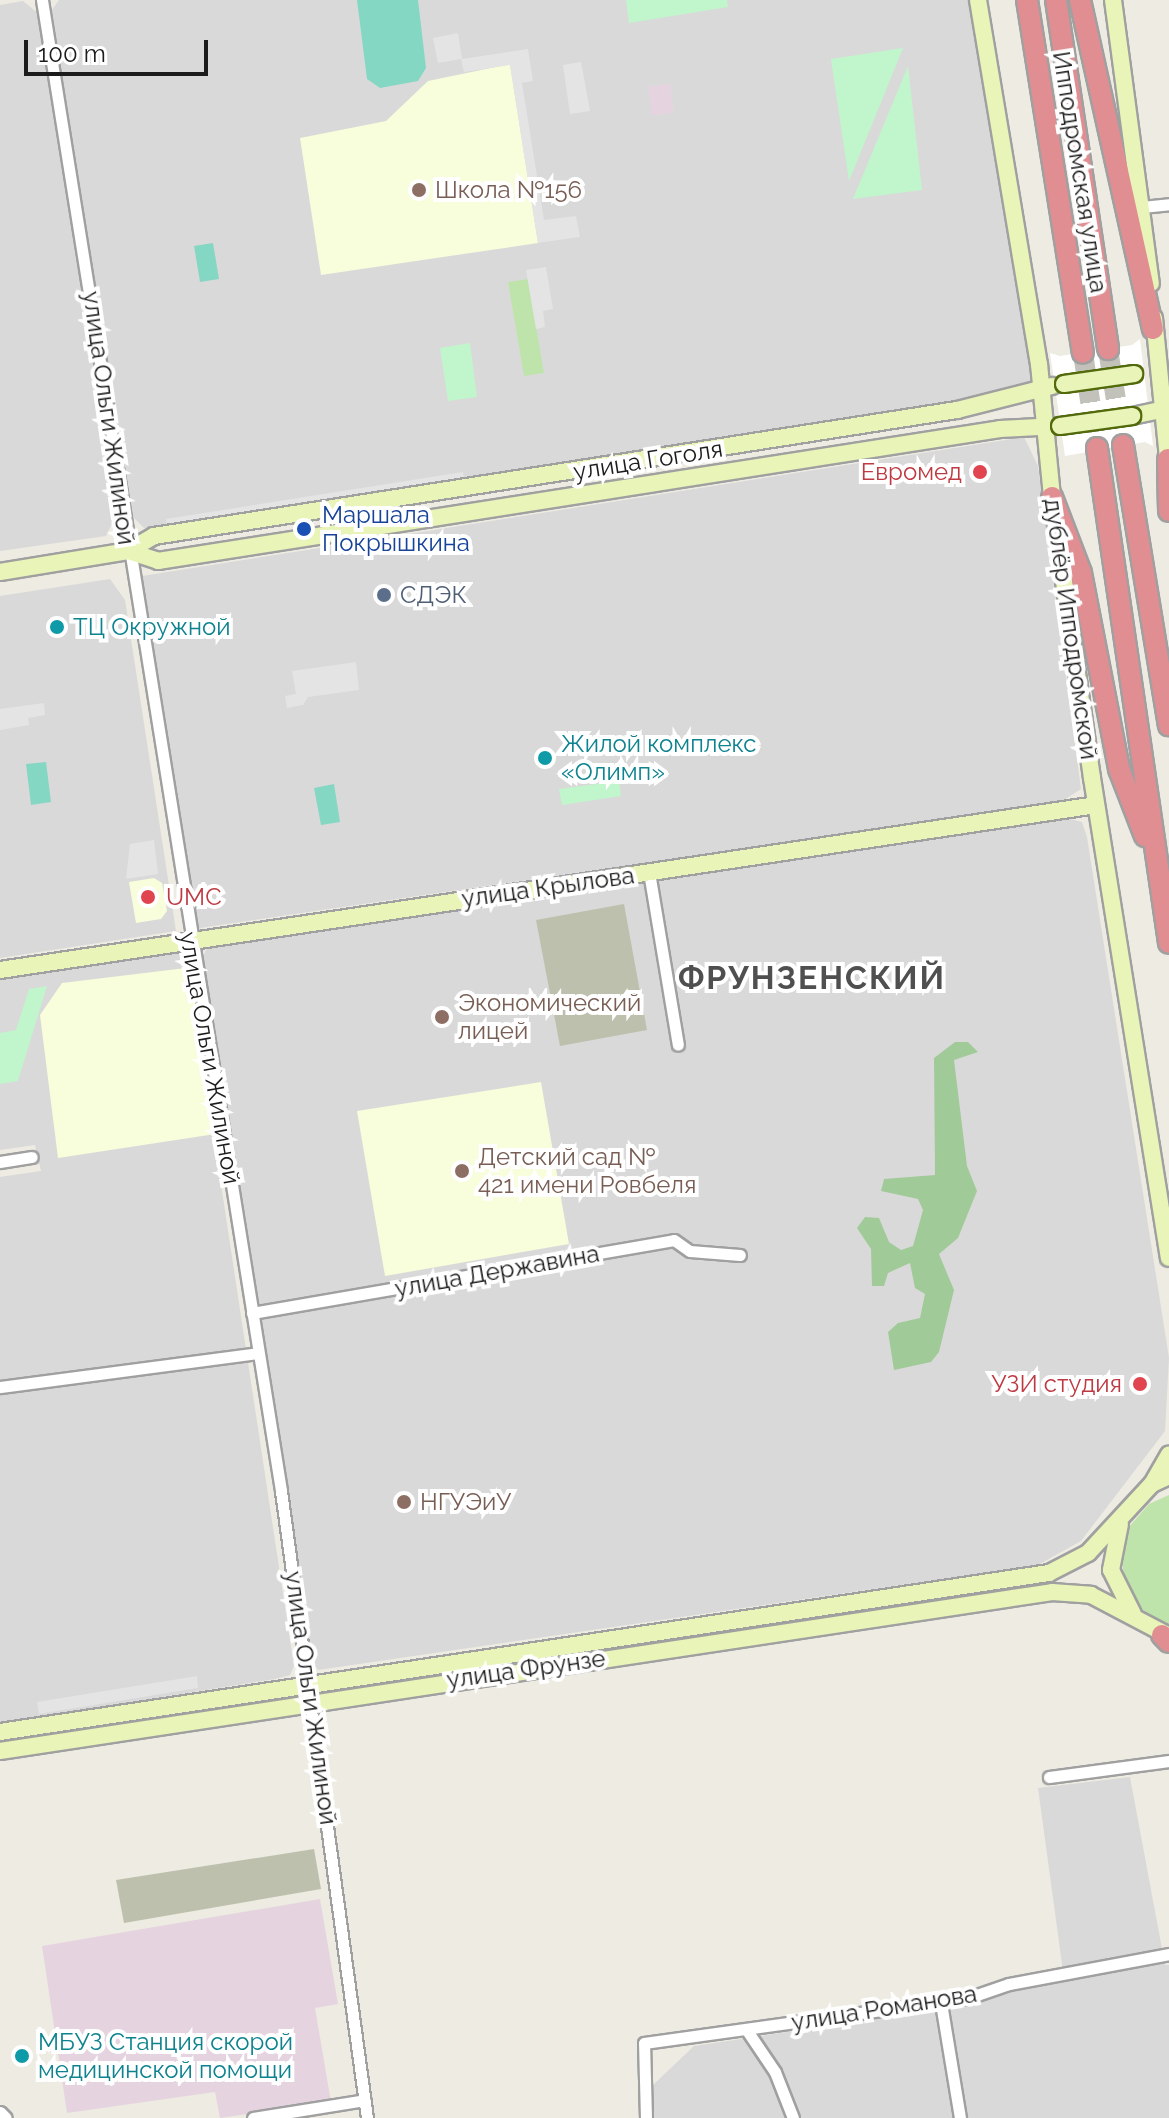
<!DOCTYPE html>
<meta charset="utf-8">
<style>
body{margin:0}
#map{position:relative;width:1169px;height:2118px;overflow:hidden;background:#edebe2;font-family:Raleway,sans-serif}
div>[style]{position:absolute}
.residential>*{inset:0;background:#dad9d9}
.industrial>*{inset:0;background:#e5d4e0}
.education>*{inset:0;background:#f8fddb}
.construction>*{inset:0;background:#bec0ae}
.grass>*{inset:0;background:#bfe4ab}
.forest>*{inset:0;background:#a1ca99}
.park>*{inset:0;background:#c1f5cc}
.pitch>*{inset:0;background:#84d7c3}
.parking>*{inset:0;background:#e4e4e4}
.pier>*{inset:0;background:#fff}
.highway-tunnel>*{height:20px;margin-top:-10px;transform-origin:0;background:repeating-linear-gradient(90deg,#c3c2ba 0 20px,transparent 0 30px)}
.roads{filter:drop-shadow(2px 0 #a0a0a0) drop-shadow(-2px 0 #a0a0a0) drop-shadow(0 2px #a0a0a0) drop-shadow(0 -2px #a0a0a0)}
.street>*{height:11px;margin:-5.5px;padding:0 5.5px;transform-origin:5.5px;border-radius:5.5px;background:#fff}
.secondary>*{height:16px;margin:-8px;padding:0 8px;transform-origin:8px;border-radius:8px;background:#e9f5b8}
.highway>*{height:20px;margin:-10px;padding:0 10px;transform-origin:10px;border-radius:10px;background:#e08e92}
.bridges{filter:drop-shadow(2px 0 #536a0c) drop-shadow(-2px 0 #536a0c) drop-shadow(0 2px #536a0c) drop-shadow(0 -2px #536a0c)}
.secondary-bridge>*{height:16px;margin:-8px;padding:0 8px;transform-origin:8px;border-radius:8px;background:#e9f5b8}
.dots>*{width:22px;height:22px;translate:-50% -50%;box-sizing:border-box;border:4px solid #fff;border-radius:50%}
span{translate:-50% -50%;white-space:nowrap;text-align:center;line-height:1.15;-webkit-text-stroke:8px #fff;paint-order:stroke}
.street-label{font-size:24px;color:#1c1c1c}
.education-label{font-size:24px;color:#785e54}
.left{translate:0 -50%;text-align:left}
.health-label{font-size:24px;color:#be3a42}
.right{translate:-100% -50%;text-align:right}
.transit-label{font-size:24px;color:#164399}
.service-label{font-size:24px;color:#4e5e75}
.culture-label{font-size:24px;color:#0d838f}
.district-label{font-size:32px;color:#4f4f4f;font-weight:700;letter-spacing:2px}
.scale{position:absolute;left:24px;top:40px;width:184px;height:36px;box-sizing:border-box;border:4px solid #1c1c1c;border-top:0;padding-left:10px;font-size:24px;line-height:28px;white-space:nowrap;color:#1c1c1c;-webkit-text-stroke:6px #fff;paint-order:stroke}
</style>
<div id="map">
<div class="residential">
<i style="clip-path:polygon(59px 0,973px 0,1033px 363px,1030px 381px,980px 397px,144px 528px,129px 513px,52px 10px)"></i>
<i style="clip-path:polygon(23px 1px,39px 14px,116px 515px,106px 536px,0 551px,0 5px)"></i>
<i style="clip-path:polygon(1024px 437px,1038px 466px,1081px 789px,1061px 802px,193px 929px,142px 576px)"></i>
<i style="clip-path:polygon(110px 579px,125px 600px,176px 931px,0 958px,0 596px)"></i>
<i style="clip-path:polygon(1066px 818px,1082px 822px,1087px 837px,1169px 1358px,1165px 1431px,1081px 1541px,1038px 1565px,318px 1670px,309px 1658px,200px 962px,207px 948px)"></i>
<i style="clip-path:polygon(178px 952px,187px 960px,294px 1666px,290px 1675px,275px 1679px,0 1723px,0 1177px,41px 1171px,35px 1145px,0 1150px,0 978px)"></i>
<i style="clip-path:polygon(1130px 1777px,1165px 1965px,1169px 1965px,1169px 2118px,650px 2118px,652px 2086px,694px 2046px,958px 2006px,1064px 1979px,1038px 1788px)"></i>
</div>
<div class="industrial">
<i style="clip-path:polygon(670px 84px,674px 113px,652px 115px,648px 87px)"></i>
<i style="clip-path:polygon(320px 1899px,338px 2004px,315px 2008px,331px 2102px,220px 2118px,215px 2092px,67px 2113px,42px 1946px)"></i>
</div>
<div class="education">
<i style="clip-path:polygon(510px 64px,538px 243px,321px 275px,300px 138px,386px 121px,428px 81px)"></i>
<i style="clip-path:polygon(154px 878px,162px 883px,167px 911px,161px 919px,136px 923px,129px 882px)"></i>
<i style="clip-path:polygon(194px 967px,222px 1133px,58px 1158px,40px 1015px,62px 983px)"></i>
<i style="clip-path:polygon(541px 1082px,569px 1244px,385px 1276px,357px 1111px)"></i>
</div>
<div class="construction">
<i style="clip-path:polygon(624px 904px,647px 1030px,560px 1046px,536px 920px)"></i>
<i style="clip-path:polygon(314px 1849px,321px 1889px,124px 1923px,116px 1880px)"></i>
</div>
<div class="grass">
<i style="clip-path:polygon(528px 279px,544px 373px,524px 376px,508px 282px)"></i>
<i style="clip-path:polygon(1169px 1495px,1169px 1624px,1144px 1612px,1126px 1584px,1120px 1554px,1128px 1528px,1149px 1504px)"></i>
</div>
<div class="forest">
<i style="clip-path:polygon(955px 1042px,968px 1042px,978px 1052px,954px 1060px,967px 1166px,977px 1191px,958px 1238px,939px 1254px,954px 1290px,939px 1352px,931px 1362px,894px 1370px,888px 1332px,898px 1323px,920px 1318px,925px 1294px,915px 1288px,910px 1263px,888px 1273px,884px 1286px,872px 1286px,871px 1249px,857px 1228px,865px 1217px,879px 1218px,889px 1242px,901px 1250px,913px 1246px,923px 1210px,918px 1199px,881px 1191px,884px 1179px,935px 1175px,934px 1058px)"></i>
</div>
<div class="park">
<i style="clip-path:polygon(626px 0,727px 0,728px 7px,629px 23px)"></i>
<i style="clip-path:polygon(903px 48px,849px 181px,831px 59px)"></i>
<i style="clip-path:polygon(908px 66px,922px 190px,853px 199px)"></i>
<i style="clip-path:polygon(470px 343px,477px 397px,448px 401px,440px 348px)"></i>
<i style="clip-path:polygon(619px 781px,621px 796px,562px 805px,559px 789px)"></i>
<i style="clip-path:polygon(47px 986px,18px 1081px,0 1084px,0 1033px,16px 1030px,29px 989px)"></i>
</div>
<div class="pitch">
<i style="clip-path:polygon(357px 0,418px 0,426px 68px,418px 81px,380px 88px,367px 79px)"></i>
<i style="clip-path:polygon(213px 243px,219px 279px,200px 282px,194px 246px)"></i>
<i style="clip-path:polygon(46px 762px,51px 802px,31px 805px,26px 764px)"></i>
<i style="clip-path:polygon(334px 784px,340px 822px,321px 825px,314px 788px)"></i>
</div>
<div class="parking">
<i style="clip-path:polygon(458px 33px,462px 59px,528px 49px,533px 81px,522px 83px,544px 220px,576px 216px,580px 237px,538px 243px,510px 65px,464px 72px,461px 59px,438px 63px,433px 38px)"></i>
<i style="clip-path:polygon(581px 62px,590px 111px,570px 114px,563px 65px)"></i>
<i style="clip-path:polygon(546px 267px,553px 309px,543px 311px,545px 327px,536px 329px,526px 270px)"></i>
<i style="clip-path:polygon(463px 472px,466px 489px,168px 534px,166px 519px)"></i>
<i style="clip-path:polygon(356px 662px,359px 690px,308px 697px,303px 705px,287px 708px,285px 696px,296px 694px,292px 671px)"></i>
<i style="clip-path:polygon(44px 703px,45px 715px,28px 718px,29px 725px,0 730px,0 709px)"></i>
<i style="clip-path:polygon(154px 840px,158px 874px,126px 879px,130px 844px)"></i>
<i style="clip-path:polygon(197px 1676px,198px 1688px,39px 1714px,37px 1702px)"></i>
</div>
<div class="pier">
<i style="clip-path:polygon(1140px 339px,1153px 446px,1145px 442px,1065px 456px,1050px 353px,1060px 356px,1132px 345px)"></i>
</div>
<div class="highway-tunnel">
<i style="left:1108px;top:349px;width:97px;rotate:81.1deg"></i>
<i style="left:1083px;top:353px;width:96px;rotate:81.6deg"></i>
</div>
<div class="roads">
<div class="street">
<i style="left:42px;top:0;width:1510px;rotate:80.89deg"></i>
<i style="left:281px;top:1491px;width:633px;rotate:82.19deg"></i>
<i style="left:1142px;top:207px;width:27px;rotate:-6deg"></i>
<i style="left:649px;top:872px;width:175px;rotate:80.5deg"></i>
<i style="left:0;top:1162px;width:32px;rotate:-9deg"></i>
<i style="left:252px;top:1313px;width:428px;rotate:-9.8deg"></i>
<i style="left:674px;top:1240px;width:19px;rotate:35deg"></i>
<i style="left:690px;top:1251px;width:50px;rotate:4.6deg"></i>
<i style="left:0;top:1387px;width:260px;rotate:-7.5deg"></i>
<i style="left:1049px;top:1777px;width:121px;rotate:-7.6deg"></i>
<i style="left:941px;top:2003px;width:117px;rotate:80.6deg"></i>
<i style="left:746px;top:2029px;width:52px;rotate:56deg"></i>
<i style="left:775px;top:2072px;width:49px;rotate:68.6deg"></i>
<i style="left:0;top:2112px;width:8px;rotate:45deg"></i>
<i style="left:253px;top:2118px;width:113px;rotate:-9.1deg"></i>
<i style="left:646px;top:2118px;width:75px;rotate:-91.5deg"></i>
<i style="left:644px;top:2043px;width:327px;rotate:-7.9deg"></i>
<i style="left:968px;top:1998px;width:43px;rotate:-18.9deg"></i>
<i style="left:1009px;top:1984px;width:163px;rotate:-10.6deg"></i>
</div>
<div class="secondary">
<i style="left:978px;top:0;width:369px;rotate:80.5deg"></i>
<i style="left:1039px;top:364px;width:134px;rotate:84.4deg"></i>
<i style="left:1052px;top:497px;width:284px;rotate:81.9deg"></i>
<i style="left:1092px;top:778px;width:486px;rotate:80.9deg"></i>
<i style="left:1113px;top:0;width:286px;rotate:82.4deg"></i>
<i style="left:1154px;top:318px;width:151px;rotate:84.3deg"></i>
<i style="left:1132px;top:416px;width:38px;rotate:-12deg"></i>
<i style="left:128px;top:551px;width:32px;rotate:18deg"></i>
<i style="left:158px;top:561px;width:852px;rotate:-8.91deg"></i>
<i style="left:1000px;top:429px;width:58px;rotate:-3deg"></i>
<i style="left:0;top:572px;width:130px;rotate:-9.3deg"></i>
<i style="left:128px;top:551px;width:30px;rotate:-30deg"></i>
<i style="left:154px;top:536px;width:813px;rotate:-8.92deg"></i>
<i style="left:957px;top:410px;width:98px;rotate:-14.2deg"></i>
<i style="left:0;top:970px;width:1108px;rotate:-8.56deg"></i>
<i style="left:1152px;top:1484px;width:34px;rotate:-60deg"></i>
<i style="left:1120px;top:1524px;width:47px;rotate:101.1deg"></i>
<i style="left:1111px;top:1570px;width:49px;rotate:63.4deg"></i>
<i style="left:0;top:1732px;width:1061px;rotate:-8.62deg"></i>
<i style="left:1049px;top:1573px;width:44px;rotate:-27.1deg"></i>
<i style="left:1088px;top:1553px;width:94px;rotate:-47.2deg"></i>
<i style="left:1152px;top:1484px;width:19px;rotate:-25deg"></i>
<i style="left:0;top:1751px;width:1064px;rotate:-8.59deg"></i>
<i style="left:1052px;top:1592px;width:39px;rotate:4deg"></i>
<i style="left:1091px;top:1595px;width:88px;rotate:27.7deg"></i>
</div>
<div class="highway">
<i style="left:1027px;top:0;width:357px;rotate:81deg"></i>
<i style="left:1056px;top:0;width:353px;rotate:81.5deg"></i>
<i style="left:1080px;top:0;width:337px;rotate:77.5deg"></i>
<i style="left:1123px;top:445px;width:284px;rotate:80.7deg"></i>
<i style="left:1097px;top:448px;width:500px;rotate:81.72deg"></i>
<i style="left:1168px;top:459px;width:52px;rotate:88.9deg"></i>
<i style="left:1052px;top:497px;width:81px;rotate:69.1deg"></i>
<i style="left:1081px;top:573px;width:200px;rotate:79deg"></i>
<i style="left:1119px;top:769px;width:72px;rotate:68.8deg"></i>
<i style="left:1162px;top:1635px;width:10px;rotate:45deg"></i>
</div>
</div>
<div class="bridges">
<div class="secondary-bridge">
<i style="left:1064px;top:384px;width:71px;rotate:-8.1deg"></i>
<i style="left:1060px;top:426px;width:73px;rotate:-7.9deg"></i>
</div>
</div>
<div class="dots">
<i style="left:419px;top:190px;background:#8d6e63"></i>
<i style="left:980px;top:472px;background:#e0444e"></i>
<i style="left:304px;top:529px;background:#1a4fb4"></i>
<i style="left:384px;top:595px;background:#5c6f8a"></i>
<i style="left:57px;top:627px;background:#0f9aa8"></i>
<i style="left:545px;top:758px;background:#0f9aa8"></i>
<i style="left:148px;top:897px;background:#e0444e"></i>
<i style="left:442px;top:1017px;background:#8d6e63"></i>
<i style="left:462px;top:1171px;background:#8d6e63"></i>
<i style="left:1140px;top:1384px;background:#e0444e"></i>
<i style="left:404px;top:1502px;background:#8d6e63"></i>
<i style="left:22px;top:2056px;background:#0f9aa8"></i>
</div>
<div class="street-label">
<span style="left:1080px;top:172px;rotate:81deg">Ипподромская улица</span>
<span style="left:109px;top:418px;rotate:82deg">улица Ольги Жилиной</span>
<span style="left:648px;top:460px;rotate:-9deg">улица Гоголя</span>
<span style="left:1071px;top:629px;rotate:82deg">дублёр Ипподромской</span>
<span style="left:548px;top:887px;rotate:-8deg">улица Крылова</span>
<span style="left:210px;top:1058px;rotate:80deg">улица Ольги Жилиной</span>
<span style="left:497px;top:1271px;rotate:-10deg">улица Державина</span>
<span style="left:526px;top:1669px;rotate:-8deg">улица Фрунзе</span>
<span style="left:311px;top:1698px;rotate:82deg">улица Ольги Жилиной</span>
<span style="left:884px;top:2008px;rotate:-9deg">улица Романова</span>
</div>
<div class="education-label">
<span class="left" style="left:435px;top:190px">Школа №156</span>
<span class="left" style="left:458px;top:1017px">Экономический<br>лицей</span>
<span class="left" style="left:478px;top:1171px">Детский сад №<br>421 имени Ровбеля</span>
<span class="left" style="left:420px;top:1502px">НГУЭиУ</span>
</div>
<div class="health-label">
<span class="right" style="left:962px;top:472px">Евромед</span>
<span class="left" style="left:166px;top:897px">UMC</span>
<span class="right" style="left:1122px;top:1384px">УЗИ студия</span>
</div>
<div class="transit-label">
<span class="left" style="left:322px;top:529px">Маршала<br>Покрышкина</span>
</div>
<div class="service-label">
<span class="left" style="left:400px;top:595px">СДЭК</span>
</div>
<div class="culture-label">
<span class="left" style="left:73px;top:627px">ТЦ Окружной</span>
<span class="left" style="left:561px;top:758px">Жилой комплекс<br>«Олимп»</span>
<span class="left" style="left:38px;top:2056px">МБУЗ Станция скорой<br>медицинской помощи</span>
</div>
<div class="district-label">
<span style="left:812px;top:978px">ФРУНЗЕНСКИЙ</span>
</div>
<div class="scale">100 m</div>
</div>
